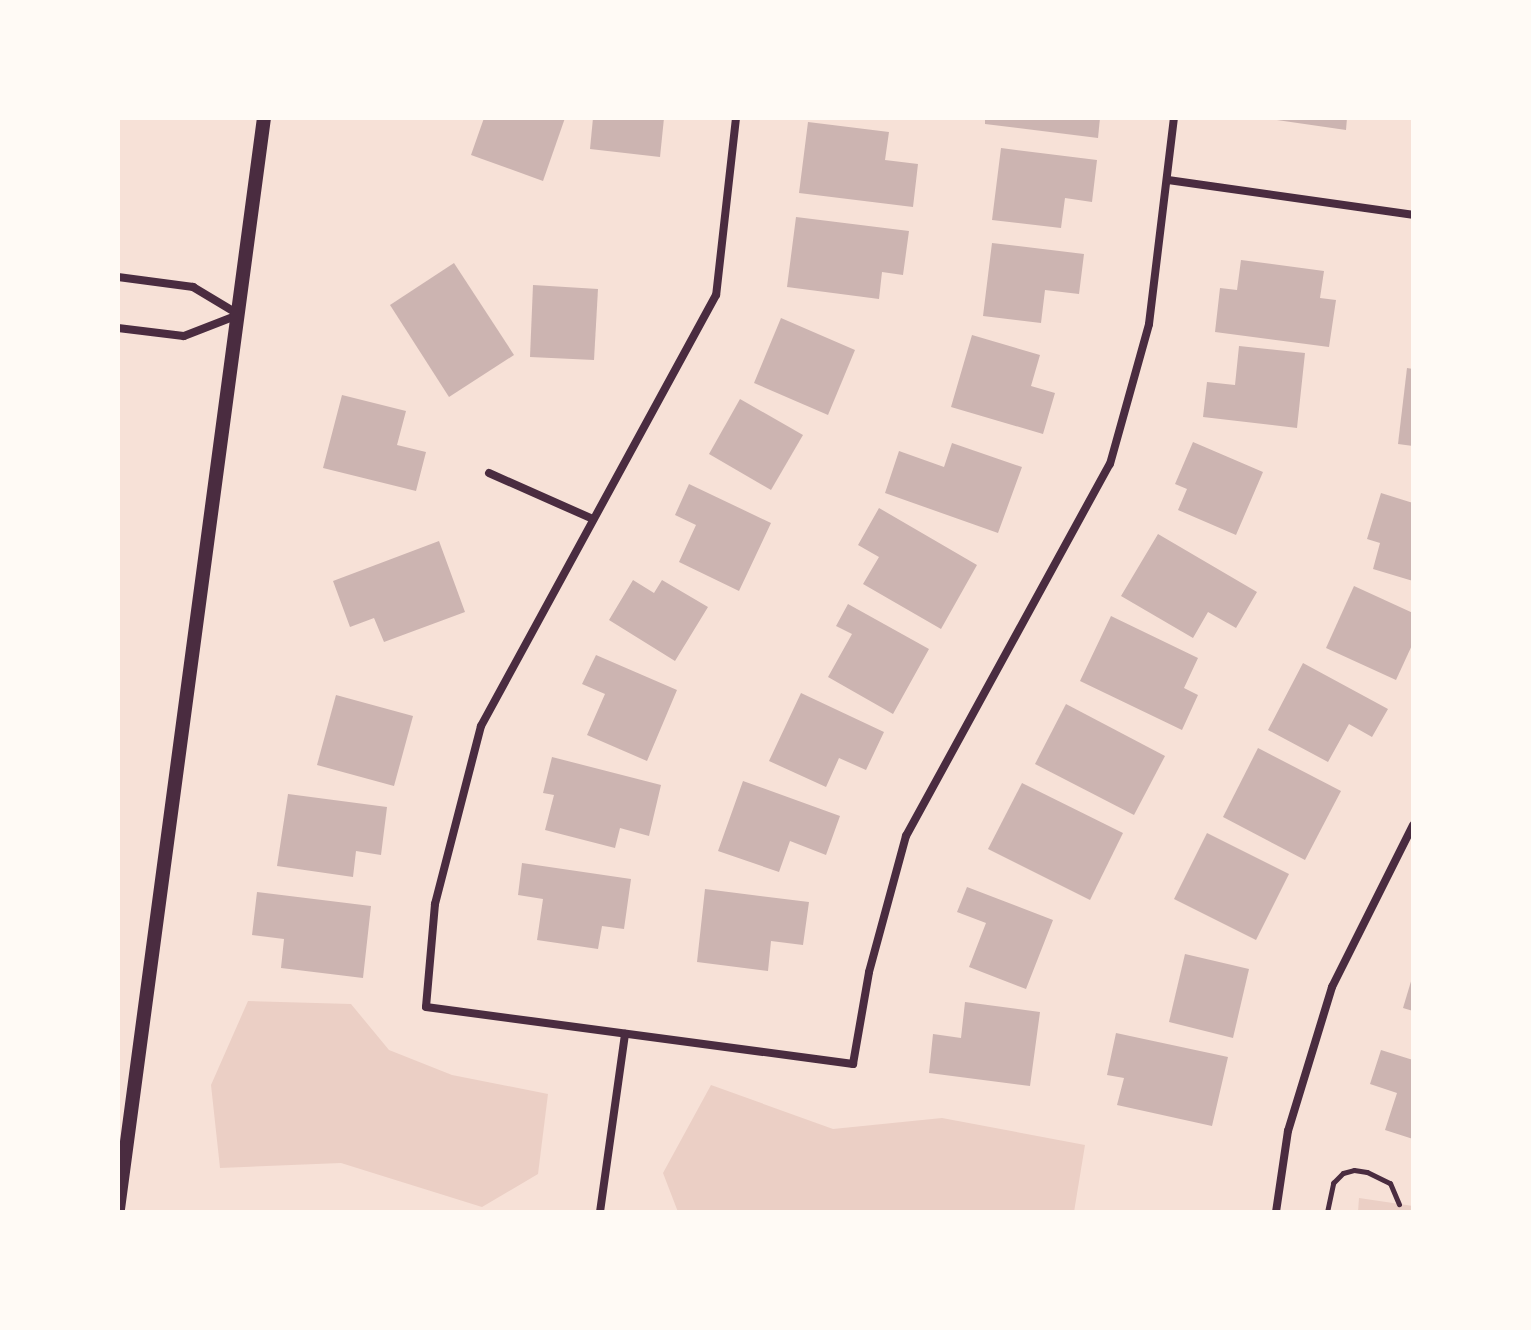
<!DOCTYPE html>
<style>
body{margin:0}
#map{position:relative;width:1531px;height:1330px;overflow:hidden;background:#f7e1d7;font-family:Raleway,sans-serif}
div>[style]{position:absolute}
.green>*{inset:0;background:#ebcfc5}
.building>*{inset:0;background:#ccb4b1}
.path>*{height:5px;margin:-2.5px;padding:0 2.5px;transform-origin:2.5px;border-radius:2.5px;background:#4a2c40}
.minor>*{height:8px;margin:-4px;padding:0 4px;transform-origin:4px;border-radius:4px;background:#4a2c40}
.tertiary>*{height:14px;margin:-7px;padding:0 7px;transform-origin:7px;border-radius:7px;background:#4a2c40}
span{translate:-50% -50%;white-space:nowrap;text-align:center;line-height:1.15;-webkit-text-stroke:7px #fffaf5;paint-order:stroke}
.frame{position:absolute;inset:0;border:120px solid #fffaf5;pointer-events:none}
</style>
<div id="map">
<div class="green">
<i style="clip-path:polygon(248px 1001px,351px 1004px,389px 1050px,452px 1075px,548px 1094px,538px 1174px,482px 1207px,341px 1163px,220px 1168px,211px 1085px)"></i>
<i style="clip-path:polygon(711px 1085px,833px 1129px,942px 1118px,1085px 1145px,1074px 1212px,678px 1212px,663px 1173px)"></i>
<i style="clip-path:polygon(1359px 1198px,1413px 1206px,1413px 1212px,1358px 1212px)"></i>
</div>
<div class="building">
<i style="clip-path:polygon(484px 118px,565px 118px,543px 181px,471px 155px)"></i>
<i style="clip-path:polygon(593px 118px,664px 118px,660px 157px,590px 149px)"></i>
<i style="clip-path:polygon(985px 118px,1100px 118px,1098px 138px,985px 124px)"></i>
<i style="clip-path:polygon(1263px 118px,1347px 118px,1346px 130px)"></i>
<i style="clip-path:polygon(808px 122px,889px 132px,885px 160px,918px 164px,913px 207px,799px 193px)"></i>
<i style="clip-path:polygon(1001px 148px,1097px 160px,1092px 202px,1065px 198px,1061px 228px,992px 220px)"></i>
<i style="clip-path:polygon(796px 217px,909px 231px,903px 275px,882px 272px,879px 299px,787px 287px)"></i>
<i style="clip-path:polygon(992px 243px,1084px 254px,1079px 294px,1045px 290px,1041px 323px,983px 316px)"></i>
<i style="clip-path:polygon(1241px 260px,1324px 271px,1320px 298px,1336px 300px,1329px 347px,1215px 332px,1220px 288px,1237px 290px)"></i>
<i style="clip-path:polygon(454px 263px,514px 355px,449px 397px,390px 305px)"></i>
<i style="clip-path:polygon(533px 285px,598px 289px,594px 360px,530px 357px)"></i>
<i style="clip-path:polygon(781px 318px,855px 350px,828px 415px,754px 383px)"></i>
<i style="clip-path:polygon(972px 335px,1040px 355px,1031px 386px,1055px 393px,1043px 434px,951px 407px)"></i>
<i style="clip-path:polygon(1239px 346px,1305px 353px,1297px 428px,1203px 417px,1207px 382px,1235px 385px)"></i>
<i style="clip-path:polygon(1407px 368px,1413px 369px,1413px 446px,1398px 444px)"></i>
<i style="clip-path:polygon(342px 395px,406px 411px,397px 445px,426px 452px,416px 491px,323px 468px)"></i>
<i style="clip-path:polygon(740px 399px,803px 435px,771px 490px,709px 454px)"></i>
<i style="clip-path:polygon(1193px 442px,1263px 472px,1236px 535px,1178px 510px,1187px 489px,1175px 484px)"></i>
<i style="clip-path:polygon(952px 443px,1022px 467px,998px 533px,885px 493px,899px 451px,944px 467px)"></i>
<i style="clip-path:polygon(689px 484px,771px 523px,739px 591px,679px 562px,696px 525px,675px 515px)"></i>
<i style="clip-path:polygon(1381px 493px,1413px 503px,1413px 581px,1373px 569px,1380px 543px,1367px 539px)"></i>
<i style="clip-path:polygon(879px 508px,977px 565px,941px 629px,863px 584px,879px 557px,858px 545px)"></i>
<i style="clip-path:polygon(1158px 534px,1257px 592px,1236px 628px,1208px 612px,1193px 638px,1121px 596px)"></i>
<i style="clip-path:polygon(439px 541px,465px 612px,384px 642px,374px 618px,350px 627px,333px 581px)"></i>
<i style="clip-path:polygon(633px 580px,654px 593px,662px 580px,708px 607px,675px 661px,609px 620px)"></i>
<i style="clip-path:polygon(1354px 586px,1413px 613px,1413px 643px,1396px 680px,1326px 648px)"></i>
<i style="clip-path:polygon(848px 604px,929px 649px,893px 714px,828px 677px,852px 634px,836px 626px)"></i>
<i style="clip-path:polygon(1111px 616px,1198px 658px,1184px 688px,1198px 695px,1182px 730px,1080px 681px)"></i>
<i style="clip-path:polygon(596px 655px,677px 690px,647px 761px,587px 735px,605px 694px,582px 684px)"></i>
<i style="clip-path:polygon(1303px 663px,1388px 709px,1372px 737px,1349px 724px,1328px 762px,1268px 730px)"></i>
<i style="clip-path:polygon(801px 693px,884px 732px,866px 770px,839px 758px,826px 787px,769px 761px)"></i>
<i style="clip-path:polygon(336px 695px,413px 716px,394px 786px,317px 765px)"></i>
<i style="clip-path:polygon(1066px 704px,1165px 756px,1134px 815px,1035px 764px)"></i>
<i style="clip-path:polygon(1258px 748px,1341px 791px,1305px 860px,1223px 817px)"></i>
<i style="clip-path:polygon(552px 757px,661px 785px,649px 836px,620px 828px,615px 848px,545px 830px,554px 795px,543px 793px)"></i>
<i style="clip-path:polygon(743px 781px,840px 816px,826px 855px,790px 841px,779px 872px,718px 851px)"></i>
<i style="clip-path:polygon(1022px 783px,1123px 833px,1090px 900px,988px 849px)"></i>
<i style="clip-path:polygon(288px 794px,387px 807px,381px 855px,356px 851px,353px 877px,277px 866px)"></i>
<i style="clip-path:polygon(1207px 833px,1289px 874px,1256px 940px,1174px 899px)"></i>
<i style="clip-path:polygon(522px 863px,631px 879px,624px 929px,602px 926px,598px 949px,537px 940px,543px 899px,518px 895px)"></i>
<i style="clip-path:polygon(967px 887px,1053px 920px,1026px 989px,969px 967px,986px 923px,957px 912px)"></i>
<i style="clip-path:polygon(705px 889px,809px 902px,803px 945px,771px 941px,768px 971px,697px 962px)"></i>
<i style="clip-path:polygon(257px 892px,371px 906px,363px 978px,281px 968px,284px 939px,252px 935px)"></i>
<i style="clip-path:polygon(1185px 954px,1249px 969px,1233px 1038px,1169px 1022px)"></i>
<i style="clip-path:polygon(1412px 978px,1413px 978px,1413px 1011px,1403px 1008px)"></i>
<i style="clip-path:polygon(965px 1002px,1040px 1012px,1030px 1086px,929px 1073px,933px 1034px,961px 1038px)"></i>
<i style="clip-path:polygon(1116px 1033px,1228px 1057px,1212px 1126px,1117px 1105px,1124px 1078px,1107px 1075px)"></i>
<i style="clip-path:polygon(1381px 1050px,1413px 1060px,1413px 1139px,1385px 1130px,1397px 1093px,1370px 1084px)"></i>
</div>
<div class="path">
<i style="left:1327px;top:1212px;width:30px;rotate:-78deg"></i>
<i style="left:1333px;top:1183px;width:14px;rotate:-45deg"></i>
<i style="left:1343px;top:1173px;width:11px;rotate:-15deg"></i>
<i style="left:1354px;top:1170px;width:13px;rotate:9deg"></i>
<i style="left:1367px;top:1172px;width:25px;rotate:26deg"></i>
<i style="left:1390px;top:1183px;width:23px;rotate:67deg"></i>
</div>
<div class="minor">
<i style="left:736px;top:118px;width:178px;rotate:96.4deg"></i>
<i style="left:716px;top:295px;width:491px;rotate:118.6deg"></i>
<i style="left:481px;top:726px;width:184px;rotate:104.5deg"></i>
<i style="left:435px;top:904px;width:103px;rotate:95deg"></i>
<i style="left:426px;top:1007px;width:431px;rotate:7.6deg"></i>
<i style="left:853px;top:1064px;width:93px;rotate:-80.1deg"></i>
<i style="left:869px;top:972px;width:141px;rotate:-74.8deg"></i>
<i style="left:906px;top:836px;width:424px;rotate:-61.3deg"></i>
<i style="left:1110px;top:464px;width:145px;rotate:-74.4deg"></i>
<i style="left:1149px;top:324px;width:208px;rotate:-83.1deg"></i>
<i style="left:1168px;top:180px;width:247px;rotate:8.1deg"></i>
<i style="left:118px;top:277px;width:76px;rotate:7.6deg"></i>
<i style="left:193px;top:287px;width:52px;rotate:31deg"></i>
<i style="left:118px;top:328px;width:66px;rotate:6.9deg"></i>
<i style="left:184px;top:336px;width:58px;rotate:-21.3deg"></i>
<i style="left:489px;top:473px;width:114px;rotate:23.9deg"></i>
<i style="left:600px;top:1212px;width:180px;rotate:-82deg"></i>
<i style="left:1276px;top:1212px;width:82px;rotate:-81.6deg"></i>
<i style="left:1288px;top:1131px;width:151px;rotate:-73deg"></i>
<i style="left:1332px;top:987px;width:181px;rotate:-63.4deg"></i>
</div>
<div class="tertiary">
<i style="left:118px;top:1209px;width:1101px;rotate:-82.38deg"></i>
</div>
<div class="frame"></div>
</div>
